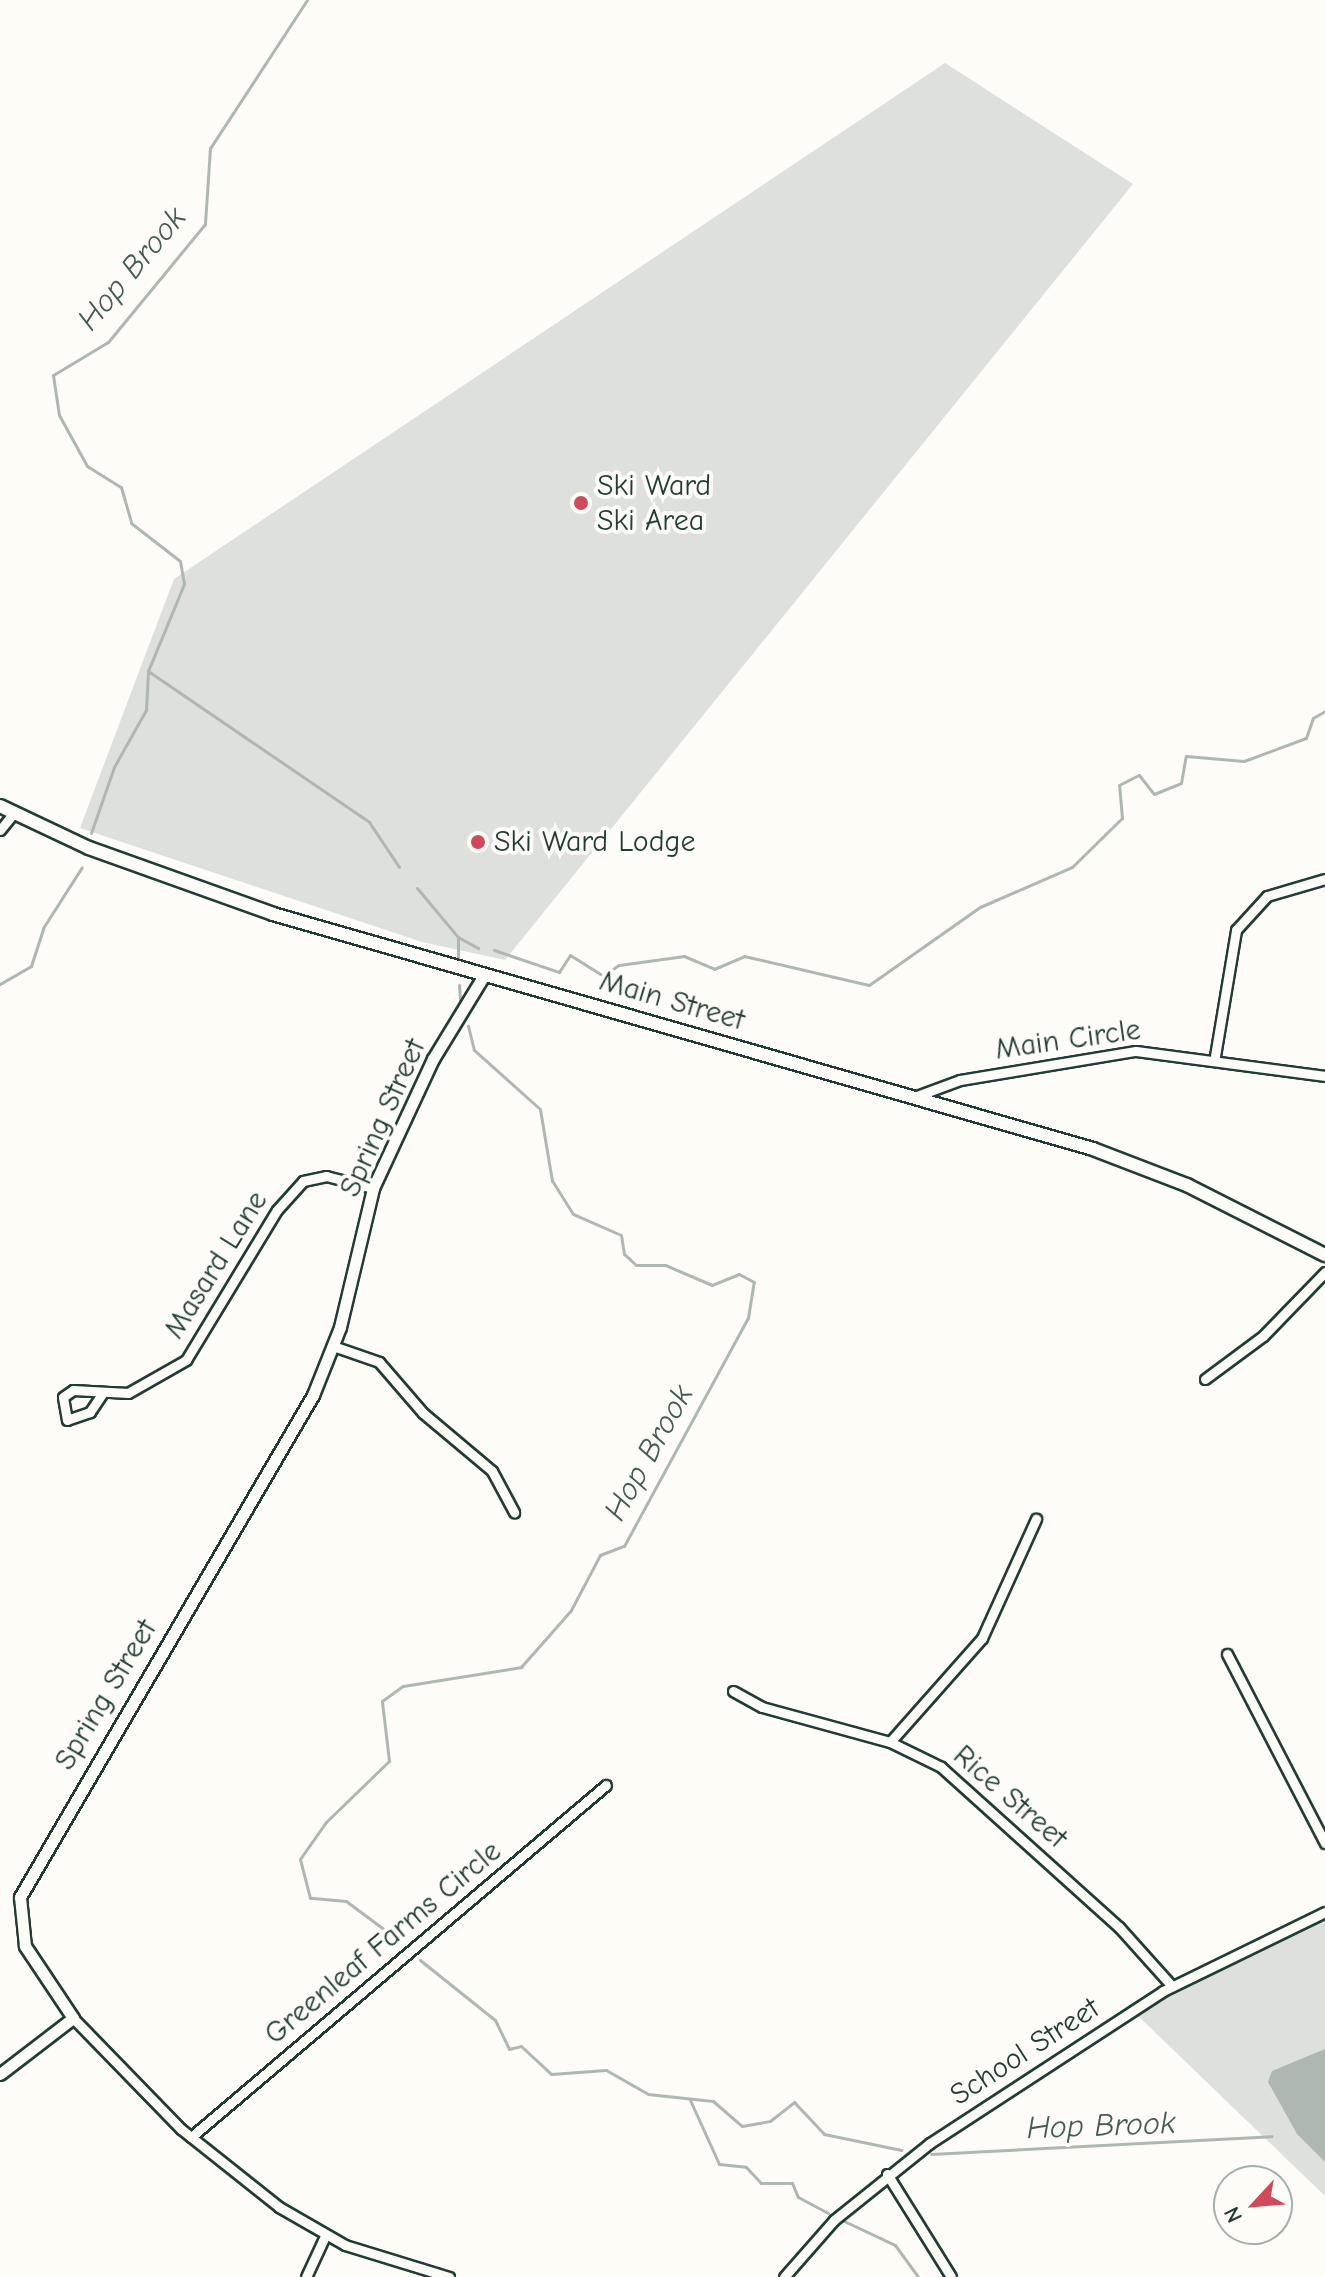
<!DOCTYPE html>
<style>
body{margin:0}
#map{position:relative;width:1325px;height:2277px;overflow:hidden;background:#fdfcf7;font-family:"Comic Neue",sans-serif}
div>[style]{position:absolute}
.green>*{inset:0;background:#dde0db}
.water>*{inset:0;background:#aeb8b1}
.stream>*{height:3px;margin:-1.5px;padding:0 1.5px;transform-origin:1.5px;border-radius:1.5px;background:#aeb8b1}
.roads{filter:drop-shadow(2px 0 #1f3d34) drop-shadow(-2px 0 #1f3d34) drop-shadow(0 2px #1f3d34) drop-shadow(0 -2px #1f3d34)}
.minor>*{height:9px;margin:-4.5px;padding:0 4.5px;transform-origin:4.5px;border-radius:4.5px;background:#fdfcf7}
.tertiary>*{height:11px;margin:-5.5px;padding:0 5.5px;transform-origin:5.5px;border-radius:5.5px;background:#fdfcf7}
.secondary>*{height:12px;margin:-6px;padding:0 6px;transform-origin:6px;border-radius:6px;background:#fdfcf7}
.dots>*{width:22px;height:22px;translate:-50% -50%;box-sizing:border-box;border:4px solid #fdfcf7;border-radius:50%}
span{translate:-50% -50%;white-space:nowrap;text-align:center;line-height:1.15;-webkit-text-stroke:8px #fdfcf7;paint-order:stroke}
.poi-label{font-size:30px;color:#1f3d34}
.left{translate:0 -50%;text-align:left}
.street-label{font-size:30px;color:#1f3d34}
.water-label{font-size:32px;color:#435c53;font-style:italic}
.north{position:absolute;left:1213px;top:2165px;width:80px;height:80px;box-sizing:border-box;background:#fdfcf7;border:2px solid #a4b0a9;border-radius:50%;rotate:244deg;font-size:22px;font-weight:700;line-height:32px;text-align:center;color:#1f3d34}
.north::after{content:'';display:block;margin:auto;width:28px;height:36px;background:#d1495b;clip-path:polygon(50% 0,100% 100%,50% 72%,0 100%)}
</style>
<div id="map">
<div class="green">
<i style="clip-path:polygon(945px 63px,1133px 184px,505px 960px,422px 942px,80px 828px,174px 579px)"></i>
<i style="clip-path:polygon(1325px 1915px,1325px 2196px,1134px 2012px)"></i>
</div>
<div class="water">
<i style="clip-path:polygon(1325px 2049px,1325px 2162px,1297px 2134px,1268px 2082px,1272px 2071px)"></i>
</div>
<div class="stream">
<i style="left:307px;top:0;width:177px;rotate:123.2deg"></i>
<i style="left:210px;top:148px;width:76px;rotate:93.8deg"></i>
<i style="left:205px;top:224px;width:153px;rotate:129.4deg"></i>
<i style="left:108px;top:342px;width:64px;rotate:149deg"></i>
<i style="left:53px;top:375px;width:40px;rotate:81.5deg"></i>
<i style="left:59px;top:415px;width:58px;rotate:61.2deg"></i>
<i style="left:87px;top:466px;width:40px;rotate:32deg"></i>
<i style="left:121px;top:487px;width:37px;rotate:74deg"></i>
<i style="left:131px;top:523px;width:62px;rotate:37.8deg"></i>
<i style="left:180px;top:561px;width:23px;rotate:80deg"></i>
<i style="left:184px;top:584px;width:94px;rotate:112.5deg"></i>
<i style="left:148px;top:671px;width:268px;rotate:34.3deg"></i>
<i style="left:369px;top:822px;width:54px;rotate:56.3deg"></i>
<i style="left:91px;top:833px;width:70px;rotate:-70.8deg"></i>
<i style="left:114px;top:767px;width:65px;rotate:-60.7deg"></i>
<i style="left:146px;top:710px;width:37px;rotate:-87deg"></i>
<i style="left:417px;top:888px;width:64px;rotate:50.1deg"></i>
<i style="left:458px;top:937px;width:20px;rotate:90deg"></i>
<i style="left:458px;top:937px;width:23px;rotate:29deg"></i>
<i style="left:494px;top:950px;width:69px;rotate:18.7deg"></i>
<i style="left:559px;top:972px;width:20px;rotate:-57deg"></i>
<i style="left:570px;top:955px;width:39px;rotate:32deg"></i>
<i style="left:603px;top:976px;width:19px;rotate:-35deg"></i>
<i style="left:619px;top:965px;width:66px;rotate:-7.9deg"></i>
<i style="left:684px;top:956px;width:33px;rotate:23deg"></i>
<i style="left:714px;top:969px;width:33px;rotate:-23deg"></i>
<i style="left:744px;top:956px;width:128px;rotate:13.1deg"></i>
<i style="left:869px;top:985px;width:136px;rotate:-35.1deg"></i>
<i style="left:980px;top:907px;width:100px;rotate:-23.5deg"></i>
<i style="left:1072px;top:867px;width:70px;rotate:-44.4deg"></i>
<i style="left:1122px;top:818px;width:33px;rotate:-95deg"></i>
<i style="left:1119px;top:785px;width:22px;rotate:-27deg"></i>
<i style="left:1139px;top:775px;width:24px;rotate:52deg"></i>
<i style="left:1154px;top:794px;width:29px;rotate:-22deg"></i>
<i style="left:1181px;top:783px;width:27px;rotate:-80deg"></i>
<i style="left:1186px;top:756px;width:58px;rotate:4.9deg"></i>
<i style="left:1244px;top:761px;width:66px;rotate:-20.4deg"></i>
<i style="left:1306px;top:738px;width:21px;rotate:-71deg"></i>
<i style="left:1313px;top:718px;width:14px;rotate:-30deg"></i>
<i style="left:0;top:984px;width:36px;rotate:-30deg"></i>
<i style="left:31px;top:966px;width:40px;rotate:-72deg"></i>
<i style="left:43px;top:928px;width:72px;rotate:-57.4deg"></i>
<i style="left:459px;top:985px;width:16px;rotate:86deg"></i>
<i style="left:397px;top:1939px;width:64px;rotate:-143.3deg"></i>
<i style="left:346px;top:1901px;width:36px;rotate:-175deg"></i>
<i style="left:310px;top:1898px;width:40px;rotate:-104.4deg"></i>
<i style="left:300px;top:1859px;width:45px;rotate:-54.9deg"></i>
<i style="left:326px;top:1822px;width:88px;rotate:-44.1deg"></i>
<i style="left:389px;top:1761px;width:60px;rotate:-96.7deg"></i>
<i style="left:382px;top:1701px;width:26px;rotate:-36deg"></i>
<i style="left:403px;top:1686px;width:120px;rotate:-9.1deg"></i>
<i style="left:521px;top:1667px;width:76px;rotate:-48.7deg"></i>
<i style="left:571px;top:1610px;width:62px;rotate:-62.2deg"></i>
<i style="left:600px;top:1555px;width:26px;rotate:-21deg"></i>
<i style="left:624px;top:1546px;width:260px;rotate:-61.5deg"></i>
<i style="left:748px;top:1318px;width:36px;rotate:-81deg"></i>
<i style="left:754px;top:1282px;width:17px;rotate:-152deg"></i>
<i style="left:739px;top:1274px;width:29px;rotate:158deg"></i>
<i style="left:712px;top:1285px;width:51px;rotate:-156.9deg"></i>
<i style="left:665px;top:1265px;width:29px;rotate:180deg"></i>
<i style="left:636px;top:1265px;width:16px;rotate:-137deg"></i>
<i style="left:624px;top:1254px;width:19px;rotate:-99deg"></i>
<i style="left:621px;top:1235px;width:52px;rotate:-156.4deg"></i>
<i style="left:573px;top:1214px;width:39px;rotate:-122deg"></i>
<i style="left:552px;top:1181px;width:73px;rotate:-99.5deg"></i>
<i style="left:540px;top:1109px;width:89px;rotate:-138.2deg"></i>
<i style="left:474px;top:1050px;width:25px;rotate:-104deg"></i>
<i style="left:420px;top:1960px;width:96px;rotate:38.7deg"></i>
<i style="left:495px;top:2020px;width:32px;rotate:64deg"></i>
<i style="left:509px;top:2049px;width:12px;rotate:-14deg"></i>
<i style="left:521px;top:2046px;width:41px;rotate:43deg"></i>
<i style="left:551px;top:2074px;width:55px;rotate:-4.2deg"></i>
<i style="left:606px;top:2070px;width:48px;rotate:29.7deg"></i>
<i style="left:648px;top:2094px;width:65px;rotate:6.1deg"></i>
<i style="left:713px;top:2101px;width:38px;rotate:41deg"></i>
<i style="left:742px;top:2126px;width:28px;rotate:-10deg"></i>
<i style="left:770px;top:2121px;width:31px;rotate:-38deg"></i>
<i style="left:794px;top:2102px;width:44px;rotate:46.8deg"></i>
<i style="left:824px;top:2134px;width:79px;rotate:11.7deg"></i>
<i style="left:690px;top:2100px;width:70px;rotate:65.6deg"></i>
<i style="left:719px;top:2164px;width:27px;rotate:6deg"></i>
<i style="left:746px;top:2167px;width:22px;rotate:47deg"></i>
<i style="left:761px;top:2183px;width:31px"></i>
<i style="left:792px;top:2183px;width:15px;rotate:67deg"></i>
<i style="left:798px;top:2197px;width:34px;rotate:28deg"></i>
<i style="left:931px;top:2154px;width:341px;rotate:-3deg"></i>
<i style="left:844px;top:2221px;width:56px;rotate:25.2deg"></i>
<i style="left:895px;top:2245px;width:39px;rotate:54deg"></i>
</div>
<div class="roads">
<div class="minor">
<i style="left:0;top:830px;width:22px;rotate:-51deg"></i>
<i style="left:1215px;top:1056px;width:128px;rotate:-80.5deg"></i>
<i style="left:1236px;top:930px;width:46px;rotate:-47.6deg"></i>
<i style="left:1267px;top:896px;width:60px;rotate:-16.3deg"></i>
<i style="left:914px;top:1097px;width:49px;rotate:-20.3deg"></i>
<i style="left:960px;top:1080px;width:178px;rotate:-9.4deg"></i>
<i style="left:1136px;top:1051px;width:191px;rotate:7.5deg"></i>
<i style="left:333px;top:1346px;width:49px;rotate:19.2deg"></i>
<i style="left:379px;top:1362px;width:67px;rotate:49.2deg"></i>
<i style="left:423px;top:1413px;width:90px;rotate:40deg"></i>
<i style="left:492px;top:1471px;width:47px;rotate:61.8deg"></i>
<i style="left:1205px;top:1379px;width:72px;rotate:-36.6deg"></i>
<i style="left:1263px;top:1336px;width:89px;rotate:-45.9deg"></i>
<i style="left:102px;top:1394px;width:22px;rotate:124deg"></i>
<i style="left:90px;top:1412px;width:24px;rotate:161deg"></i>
<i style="left:67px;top:1420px;width:23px;rotate:-100deg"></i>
<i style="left:63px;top:1397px;width:12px;rotate:-35deg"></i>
<i style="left:73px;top:1390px;width:55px;rotate:3.1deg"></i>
<i style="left:128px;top:1393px;width:67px;rotate:-29.6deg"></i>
<i style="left:186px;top:1360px;width:175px;rotate:-58.8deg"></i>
<i style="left:277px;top:1210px;width:39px;rotate:-48deg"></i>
<i style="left:303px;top:1181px;width:24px;rotate:-12deg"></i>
<i style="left:326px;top:1176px;width:49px;rotate:14.3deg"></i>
<i style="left:1227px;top:1654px;width:213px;rotate:62.6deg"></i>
<i style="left:733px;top:1691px;width:33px;rotate:29deg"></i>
<i style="left:762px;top:1707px;width:133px;rotate:15.3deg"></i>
<i style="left:890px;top:1742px;width:57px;rotate:26.1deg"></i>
<i style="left:941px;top:1767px;width:239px;rotate:42deg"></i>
<i style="left:1119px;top:1927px;width:79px;rotate:48.1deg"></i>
<i style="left:890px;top:1742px;width:139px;rotate:-48.5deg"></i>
<i style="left:982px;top:1638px;width:131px;rotate:-65.6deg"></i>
<i style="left:73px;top:2018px;width:155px;rotate:45.8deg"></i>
<i style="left:181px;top:2129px;width:125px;rotate:38.5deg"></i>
<i style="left:279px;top:2207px;width:76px;rotate:29.9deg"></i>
<i style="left:345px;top:2245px;width:109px;rotate:17.1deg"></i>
<i style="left:191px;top:2137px;width:544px;rotate:-40.3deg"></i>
<i style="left:887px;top:2174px;width:121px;rotate:58.1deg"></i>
<i style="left:306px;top:2277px;width:45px;rotate:-65.1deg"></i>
<i style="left:784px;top:2277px;width:76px;rotate:-48.7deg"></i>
<i style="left:834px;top:2220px;width:123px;rotate:-38.7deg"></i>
<i style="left:930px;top:2143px;width:278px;rotate:-33.1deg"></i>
<i style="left:1163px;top:1991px;width:180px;rotate:-26deg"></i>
</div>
<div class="tertiary">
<i style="left:0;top:2074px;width:92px;rotate:-37.5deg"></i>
<i style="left:73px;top:2018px;width:87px;rotate:-123.7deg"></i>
<i style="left:25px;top:1946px;width:49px;rotate:-95.8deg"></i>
<i style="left:20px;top:1897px;width:581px;rotate:-59.73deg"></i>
<i style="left:313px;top:1395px;width:73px;rotate:-68.3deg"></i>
<i style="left:340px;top:1327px;width:143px;rotate:-76.6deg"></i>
<i style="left:373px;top:1188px;width:142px;rotate:-65.1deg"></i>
<i style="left:433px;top:1059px;width:98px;rotate:-58.7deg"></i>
</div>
<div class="secondary">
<i style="left:0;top:806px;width:98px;rotate:25.3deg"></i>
<i style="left:89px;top:848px;width:195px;rotate:19.7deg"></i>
<i style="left:273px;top:914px;width:853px;rotate:15.99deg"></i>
<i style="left:1093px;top:1149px;width:101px;rotate:21deg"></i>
<i style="left:1187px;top:1185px;width:155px;rotate:26.9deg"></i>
</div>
</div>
<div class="dots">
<i style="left:581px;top:503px;background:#d1495b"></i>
<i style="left:478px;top:842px;background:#d1495b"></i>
</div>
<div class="poi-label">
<span class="left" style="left:597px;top:503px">Ski Ward<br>Ski Area</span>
<span class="left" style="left:494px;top:842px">Ski Ward Lodge</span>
</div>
<div class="street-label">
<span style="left:672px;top:1001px;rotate:16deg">Main Street</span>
<span style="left:1068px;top:1040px;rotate:-8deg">Main Circle</span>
<span style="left:383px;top:1118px;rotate:-66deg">Spring Street</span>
<span style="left:216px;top:1265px;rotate:-58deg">Masard Lane</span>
<span style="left:106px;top:1695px;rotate:-59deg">Spring Street</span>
<span style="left:1010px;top:1797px;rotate:41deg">Rice Street</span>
<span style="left:383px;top:1943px;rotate:-40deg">Greenleaf Farms Circle</span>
<span style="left:1025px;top:2052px;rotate:-33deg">School Street</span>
</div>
<div class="water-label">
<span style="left:132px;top:269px;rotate:-50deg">Hop Brook</span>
<span style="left:649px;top:1453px;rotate:-61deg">Hop Brook</span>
<span style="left:1101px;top:2126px;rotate:-2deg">Hop Brook</span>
</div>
<div class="north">N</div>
</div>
